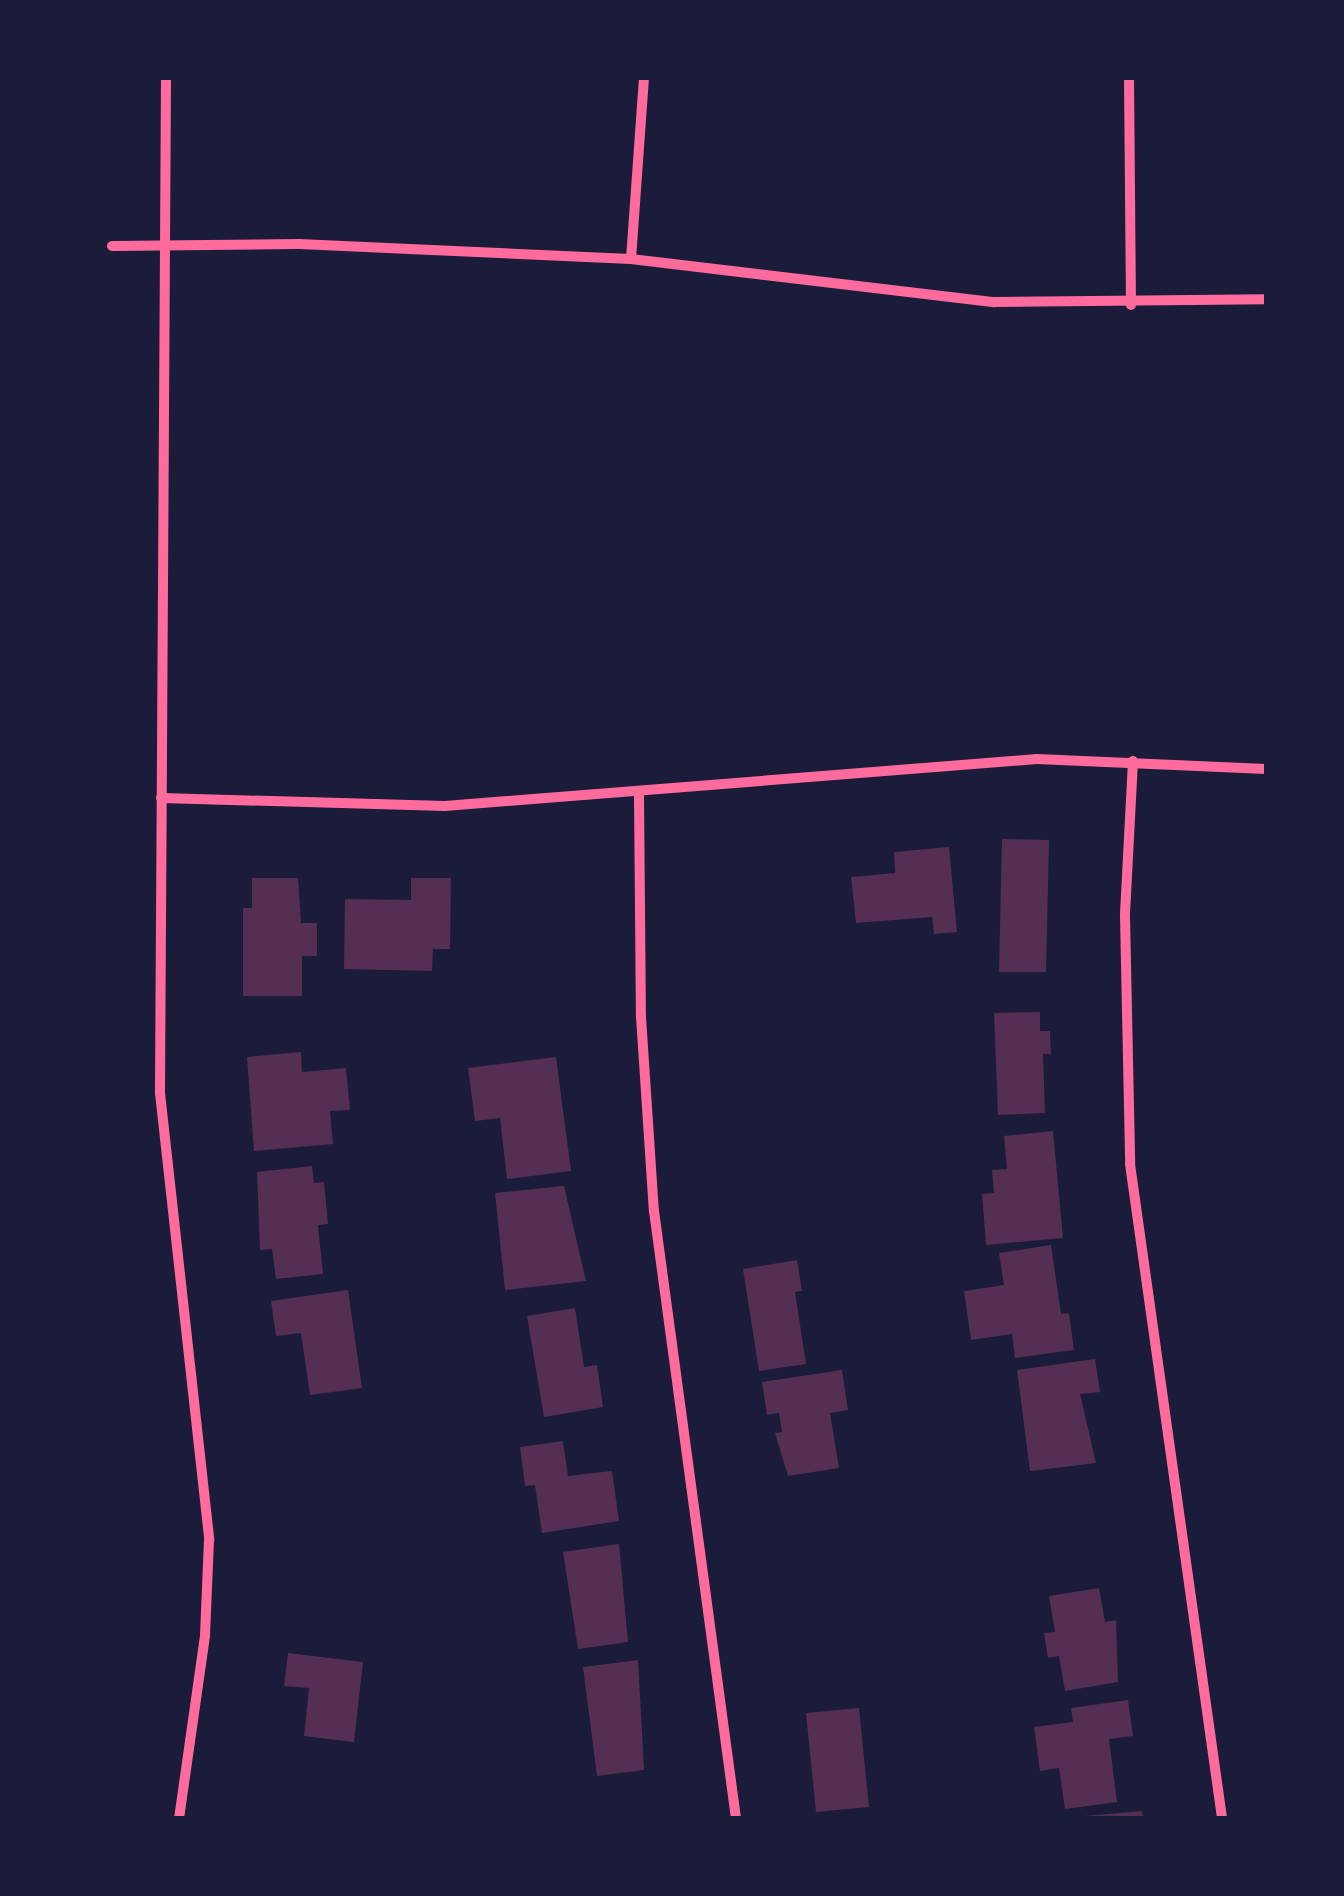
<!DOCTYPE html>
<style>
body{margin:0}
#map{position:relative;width:1344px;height:1896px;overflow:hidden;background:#1b1b3a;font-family:"DejaVu Sans",sans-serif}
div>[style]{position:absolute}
.building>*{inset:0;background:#542f53}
.minor>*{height:10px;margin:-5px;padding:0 5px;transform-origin:5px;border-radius:5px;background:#ff6b9d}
span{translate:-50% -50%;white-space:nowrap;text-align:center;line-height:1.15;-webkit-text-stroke:8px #1b1b3a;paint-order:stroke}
.frame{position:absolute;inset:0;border:80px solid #1b1b3a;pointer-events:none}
</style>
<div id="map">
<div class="building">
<i style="clip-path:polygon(1002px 839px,1049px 840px,1046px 972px,999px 972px)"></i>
<i style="clip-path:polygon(949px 847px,957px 932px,934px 934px,932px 917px,856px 923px,851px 877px,895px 873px,894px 852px)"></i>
<i style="clip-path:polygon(252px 878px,298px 878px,301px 923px,317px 923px,317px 956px,302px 956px,302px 996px,243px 996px,243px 908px,252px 908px)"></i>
<i style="clip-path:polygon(411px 878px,451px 878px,450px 949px,433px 949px,432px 971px,344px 969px,345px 899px,411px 900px)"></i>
<i style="clip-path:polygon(1040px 1012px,1040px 1031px,1050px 1031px,1051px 1054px,1043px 1054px,1045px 1113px,998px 1115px,994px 1013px)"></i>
<i style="clip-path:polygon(301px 1052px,302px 1072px,346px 1068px,350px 1110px,330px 1111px,333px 1144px,254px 1151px,247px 1057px)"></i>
<i style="clip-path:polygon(556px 1057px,571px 1171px,507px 1179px,500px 1118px,475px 1121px,468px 1068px)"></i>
<i style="clip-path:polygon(1053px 1131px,1063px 1238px,986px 1245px,982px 1194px,994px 1193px,992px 1170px,1007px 1169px,1004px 1136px)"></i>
<i style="clip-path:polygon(312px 1166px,314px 1183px,324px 1182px,328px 1224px,318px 1225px,323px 1274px,276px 1279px,272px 1249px,260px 1250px,257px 1172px)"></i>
<i style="clip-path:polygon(564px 1186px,586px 1281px,505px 1290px,495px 1193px)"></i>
<i style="clip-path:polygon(1051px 1245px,1061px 1314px,1069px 1313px,1074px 1350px,1015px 1358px,1012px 1334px,971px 1340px,964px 1291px,1004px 1285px,999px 1253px)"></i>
<i style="clip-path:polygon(797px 1260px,802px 1291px,795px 1292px,806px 1364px,759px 1371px,743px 1269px)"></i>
<i style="clip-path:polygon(348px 1290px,362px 1388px,310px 1395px,301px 1333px,276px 1336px,271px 1301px)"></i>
<i style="clip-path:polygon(575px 1308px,584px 1367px,597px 1365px,603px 1407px,544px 1417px,527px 1316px)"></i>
<i style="clip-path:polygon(1095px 1359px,1100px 1392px,1080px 1394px,1096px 1463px,1030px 1471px,1017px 1370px)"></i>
<i style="clip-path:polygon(842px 1370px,848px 1410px,830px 1413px,839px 1468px,788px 1476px,775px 1433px,782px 1432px,779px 1413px,767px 1415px,762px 1382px)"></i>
<i style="clip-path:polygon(563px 1441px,568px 1476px,612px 1471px,619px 1521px,542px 1533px,535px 1485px,525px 1486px,520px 1447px)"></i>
<i style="clip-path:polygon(619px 1544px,628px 1642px,578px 1649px,563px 1552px)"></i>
<i style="clip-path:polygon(1099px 1588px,1105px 1622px,1116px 1620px,1118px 1682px,1065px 1691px,1059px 1656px,1048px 1658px,1044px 1633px,1055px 1632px,1049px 1596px)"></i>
<i style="clip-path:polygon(288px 1653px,363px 1662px,354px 1742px,304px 1736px,309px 1688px,284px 1686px)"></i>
<i style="clip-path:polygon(638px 1660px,644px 1770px,597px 1776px,583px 1667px)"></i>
<i style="clip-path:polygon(1128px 1700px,1133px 1736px,1109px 1739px,1117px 1802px,1065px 1809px,1059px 1768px,1040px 1771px,1034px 1727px,1073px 1722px,1071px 1708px)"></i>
<i style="clip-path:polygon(859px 1708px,869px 1807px,816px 1812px,806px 1713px)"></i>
<i style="clip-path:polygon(1142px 1811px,1143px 1818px,1084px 1818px,1084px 1816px)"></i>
</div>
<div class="minor">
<i style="left:166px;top:78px;width:1015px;rotate:90.34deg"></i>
<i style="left:160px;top:1093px;width:450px;rotate:83.7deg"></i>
<i style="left:209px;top:1540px;width:96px;rotate:92.4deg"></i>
<i style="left:205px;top:1636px;width:184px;rotate:98.1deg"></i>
<i style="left:1129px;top:78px;width:227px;rotate:89.5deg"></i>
<i style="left:112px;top:246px;width:187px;rotate:-0.6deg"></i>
<i style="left:299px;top:244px;width:332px;rotate:2.6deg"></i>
<i style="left:631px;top:259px;width:366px;rotate:6.8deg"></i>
<i style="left:994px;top:302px;width:272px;rotate:-0.6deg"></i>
<i style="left:631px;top:259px;width:181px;rotate:-85.9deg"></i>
<i style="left:1133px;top:761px;width:155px;rotate:93deg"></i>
<i style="left:1125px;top:916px;width:248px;rotate:88.8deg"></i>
<i style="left:1130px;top:1164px;width:660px;rotate:81.99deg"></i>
<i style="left:639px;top:795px;width:222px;rotate:89.5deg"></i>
<i style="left:641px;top:1017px;width:194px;rotate:86.2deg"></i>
<i style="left:654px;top:1211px;width:613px;rotate:82.31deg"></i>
<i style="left:161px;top:798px;width:284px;rotate:1.6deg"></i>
<i style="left:445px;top:806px;width:594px;rotate:-4.54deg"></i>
<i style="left:1037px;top:759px;width:229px;rotate:2.5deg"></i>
</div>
<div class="frame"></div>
</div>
